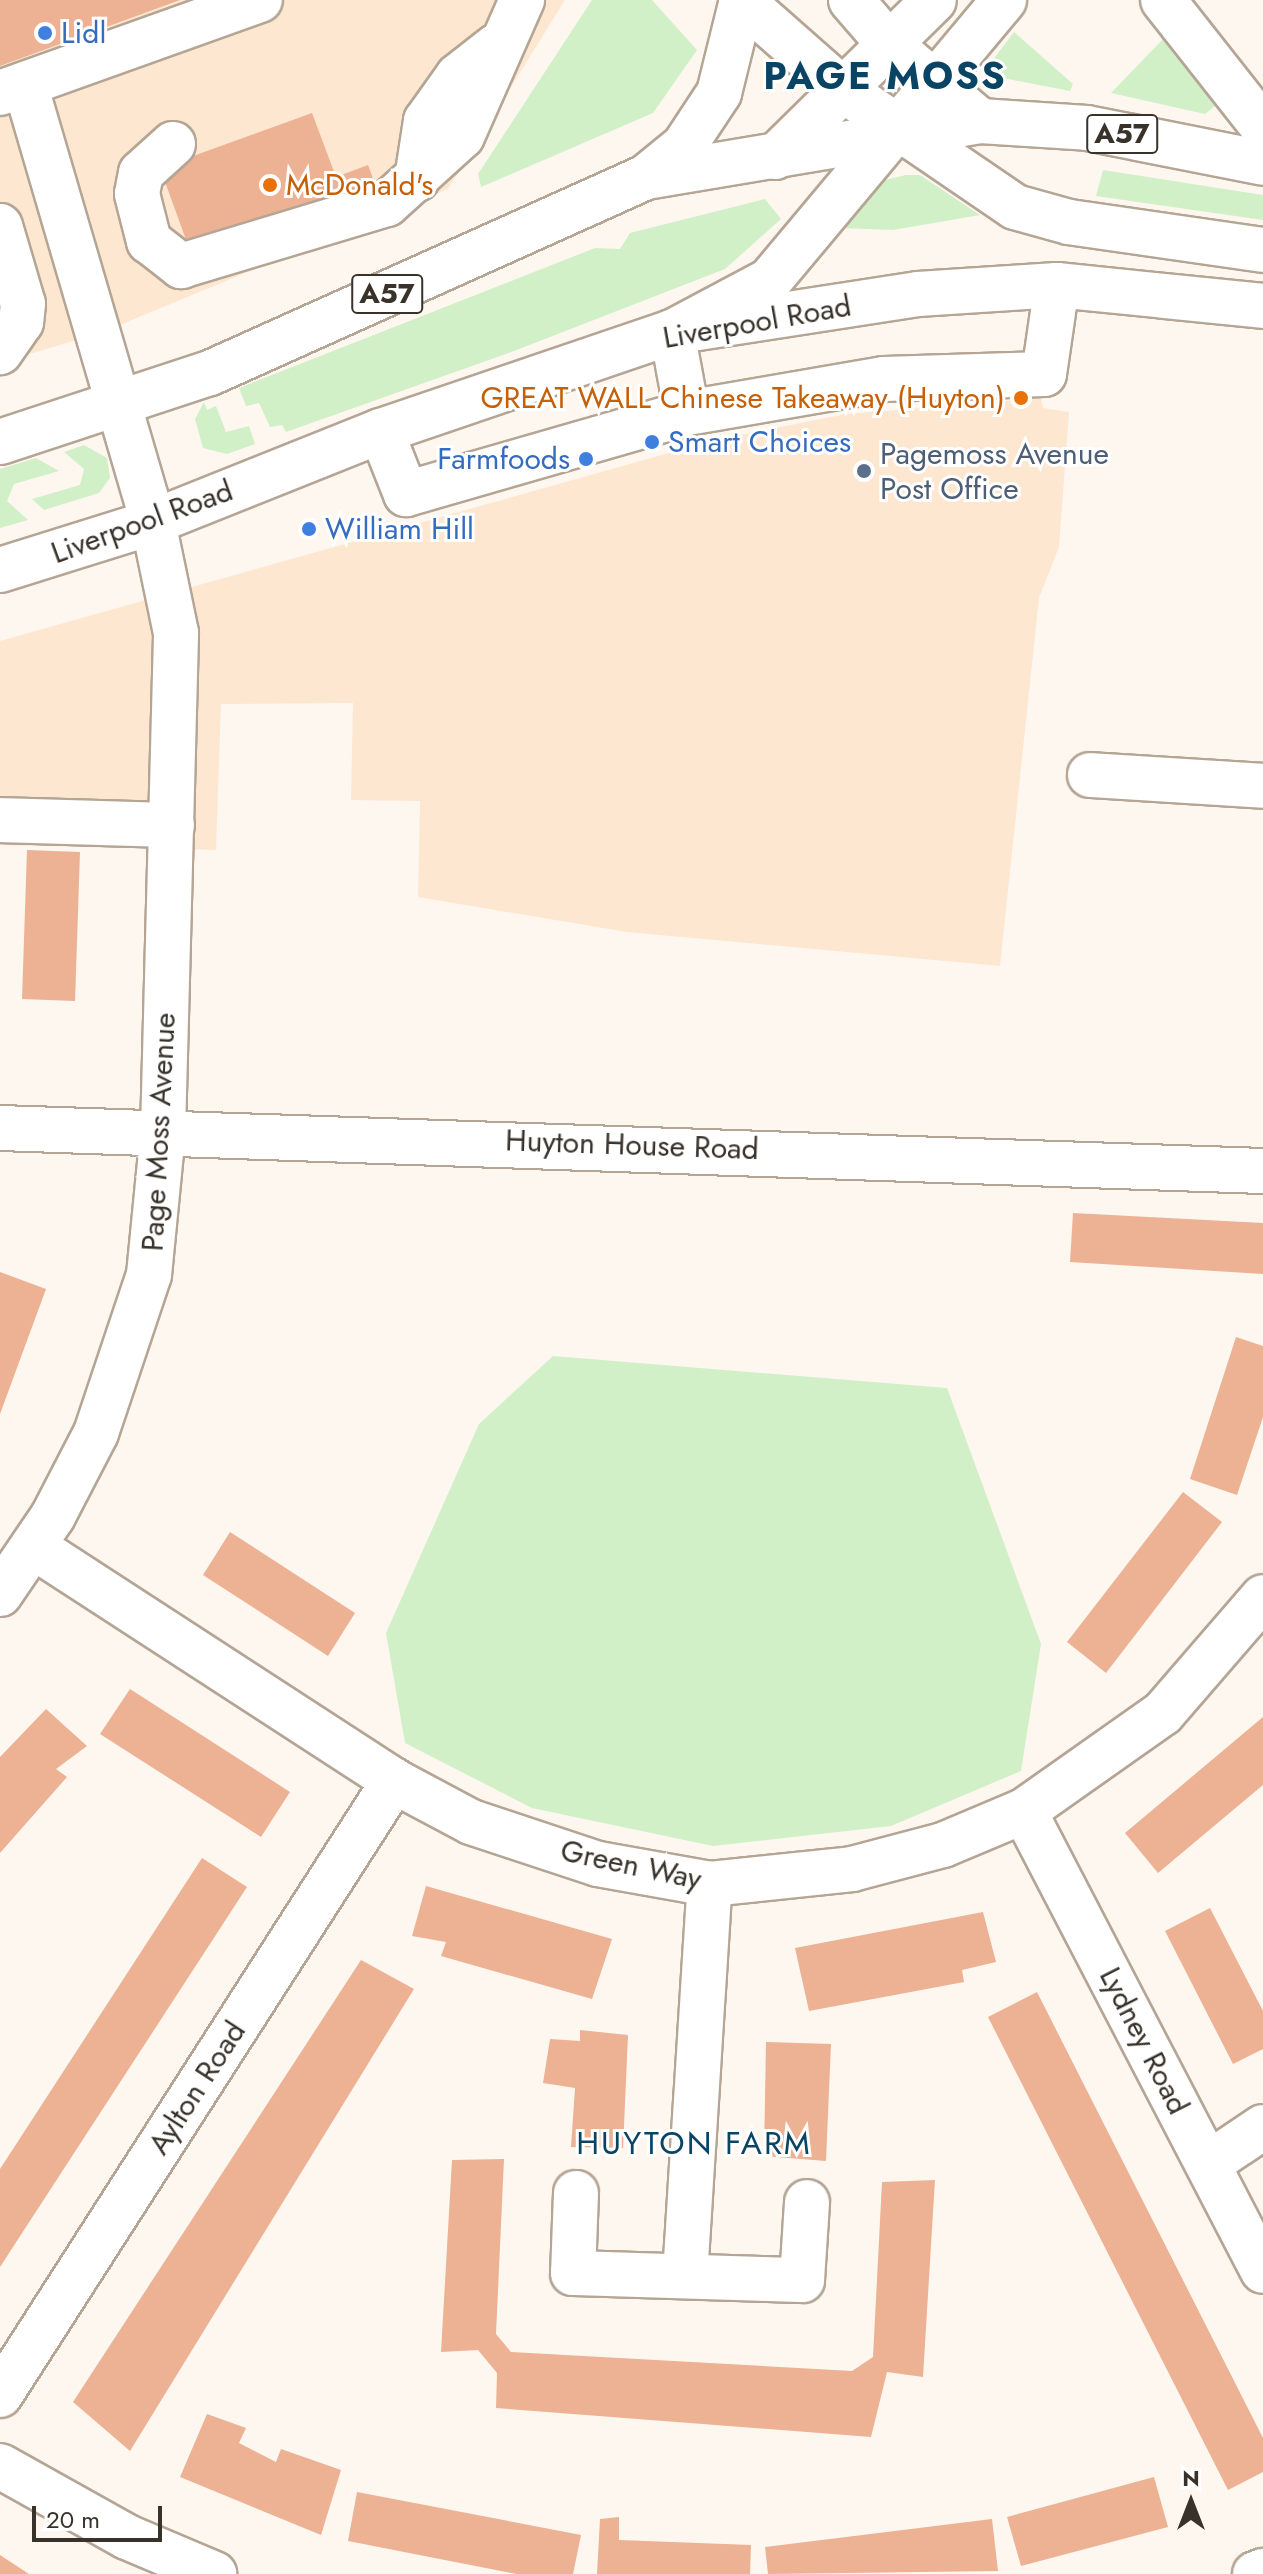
<!DOCTYPE html>
<style>
body{margin:0}
#map{position:relative;width:1263px;height:2574px;overflow:hidden;background:#fdf7f0;font-family:Jost,sans-serif}
div>[style]{position:absolute}
.built>*{inset:0;background:#fde7d0}
.green>*{inset:0;background:#d1f0c7}
.building>*{inset:0;background:#edb193}
.roads{filter:drop-shadow(2px 0 #b4a595) drop-shadow(-2px 0 #b4a595) drop-shadow(0 2px #b4a595) drop-shadow(0 -2px #b4a595)}
.minor>*{height:44px;margin:-22px;padding:0 22px;transform-origin:22px;border-radius:22px;background:#fff}
.major>*{height:44px;margin:-22px;padding:0 22px;transform-origin:22px;border-radius:22px;background:#fff}
.highway>*{height:44px;margin:-22px;padding:0 22px;transform-origin:22px;border-radius:22px;background:#fff}
.dots>*{width:22px;height:22px;translate:-50% -50%;box-sizing:border-box;border:4px solid #fff;border-radius:50%}
span{translate:-50% -50%;white-space:nowrap;text-align:center;line-height:1.15;-webkit-text-stroke:6px #fff;paint-order:stroke}
.shield-label span{padding:2px 6px;background:#fff;border:2px solid;border-radius:6px;-webkit-text-stroke-width:0}
.shield-label{font-size:28px;color:#38322b;font-weight:700}
.shop-label{font-size:30px;color:#366cbe}
.left{translate:0 -50%;text-align:left}
.right{translate:-100% -50%;text-align:right}
.food-label{font-size:30px;color:#c56008}
.street-label{font-size:30px;color:#38322b}
.service-label{font-size:30px;color:#4e5e75}
.neighbourhood-label{font-size:32px;color:#0a4465;letter-spacing:2px}
.district-label{font-size:38px;color:#0a4465;font-weight:700;letter-spacing:2px}
.north{position:absolute;left:1151px;top:2462px;width:80px;height:80px;-webkit-text-stroke:6px #fff;paint-order:stroke;rotate:0deg;font-size:22px;font-weight:700;line-height:32px;text-align:center;color:#38322b}
.north::after{content:'';display:block;margin:auto;width:28px;height:36px;background:#38322b;clip-path:polygon(50% 0,100% 100%,50% 72%,0 100%)}
.scale{position:absolute;left:32px;top:2506px;width:130px;height:36px;box-sizing:border-box;border:4px solid #38322b;border-top:0;padding-left:10px;font-size:24px;line-height:28px;white-space:nowrap;color:#38322b;-webkit-text-stroke:6px #fff;paint-order:stroke}
</style>
<div id="map">
<div class="built">
<i style="clip-path:polygon(0 0,565px 0,448px 189px,103px 332px,0 363px)"></i>
<i style="clip-path:polygon(1041px 398px,1043px 408px,1069px 412px,1059px 547px,1039px 598px,1000px 966px,627px 932px,418px 897px,420px 801px,351px 800px,353px 703px,221px 704px,216px 850px,0 845px,0 641px,715px 440px,846px 414px)"></i>
</div>
<div class="green">
<i style="clip-path:polygon(592px 0,652px 0,697px 50px,653px 113px,481px 187px,478px 174px)"></i>
<i style="clip-path:polygon(1014px 32px,1073px 84px,1070px 91px,982px 74px)"></i>
<i style="clip-path:polygon(1164px 38px,1215px 106px,1205px 114px,1111px 93px)"></i>
<i style="clip-path:polygon(1103px 170px,1263px 195px,1263px 220px,1096px 196px)"></i>
<i style="clip-path:polygon(906px 175px,920px 175px,980px 215px,893px 230px,841px 228px,885px 180px)"></i>
<i style="clip-path:polygon(765px 199px,781px 219px,725px 269px,514px 351px,286px 432px,282px 425px,270px 427px,259px 403px,246px 406px,239px 388px,595px 248px,620px 249px,630px 233px)"></i>
<i style="clip-path:polygon(204px 402px,207px 410px,216px 406px,226px 432px,249px 426px,255px 444px,227px 454px,203px 448px,195px 419px)"></i>
<i style="clip-path:polygon(84px 445px,107px 458px,110px 478px,99px 493px,44px 510px,32px 499px,80px 485px,84px 469px,64px 452px)"></i>
<i style="clip-path:polygon(36px 458px,59px 471px,14px 484px,7px 501px,28px 520px,0 528px,0 469px)"></i>
<i style="clip-path:polygon(553px 1356px,947px 1388px,1041px 1644px,1021px 1771px,891px 1826px,713px 1846px,532px 1808px,405px 1743px,386px 1633px,479px 1424px)"></i>
</div>
<div class="building">
<i style="clip-path:polygon(0 0,180px 0,0 66px)"></i>
<i style="clip-path:polygon(312px 113px,336px 177px,368px 165px,378px 192px,193px 259px,160px 168px)"></i>
<i style="clip-path:polygon(27px 850px,80px 852px,75px 1001px,22px 999px)"></i>
<i style="clip-path:polygon(1073px 1213px,1263px 1223px,1263px 1274px,1070px 1262px)"></i>
<i style="clip-path:polygon(0 1272px,46px 1289px,0 1414px)"></i>
<i style="clip-path:polygon(1236px 1337px,1263px 1346px,1263px 1417px,1237px 1495px,1190px 1479px)"></i>
<i style="clip-path:polygon(1183px 1492px,1222px 1522px,1106px 1673px,1067px 1642px)"></i>
<i style="clip-path:polygon(230px 1532px,355px 1613px,328px 1656px,203px 1575px)"></i>
<i style="clip-path:polygon(130px 1689px,290px 1792px,261px 1837px,100px 1734px)"></i>
<i style="clip-path:polygon(46px 1709px,87px 1746px,56px 1769px,67px 1777px,0 1853px,0 1757px)"></i>
<i style="clip-path:polygon(1263px 1717px,1263px 1785px,1158px 1873px,1125px 1833px)"></i>
<i style="clip-path:polygon(202px 1858px,247px 1887px,0 2267px,0 2169px)"></i>
<i style="clip-path:polygon(426px 1886px,612px 1939px,592px 1999px,441px 1956px,446px 1942px,412px 1936px)"></i>
<i style="clip-path:polygon(1210px 1908px,1263px 2011px,1263px 2049px,1233px 2064px,1165px 1931px)"></i>
<i style="clip-path:polygon(983px 1912px,996px 1962px,962px 1970px,964px 1982px,809px 2011px,795px 1948px)"></i>
<i style="clip-path:polygon(361px 1960px,414px 1989px,130px 2451px,73px 2402px)"></i>
<i style="clip-path:polygon(1037px 1992px,1263px 2438px,1263px 2472px,1228px 2490px,988px 2017px)"></i>
<i style="clip-path:polygon(580px 2030px,628px 2035px,623px 2148px,571px 2147px,575px 2088px,543px 2083px,550px 2039px,580px 2041px)"></i>
<i style="clip-path:polygon(766px 2042px,831px 2044px,826px 2161px,764px 2156px)"></i>
<i style="clip-path:polygon(504px 2159px,496px 2334px,511px 2352px,852px 2371px,873px 2357px,882px 2182px,935px 2180px,923px 2377px,887px 2372px,871px 2437px,496px 2408px,497px 2373px,478px 2350px,441px 2352px,452px 2160px)"></i>
<i style="clip-path:polygon(207px 2414px,246px 2428px,239px 2443px,276px 2462px,281px 2449px,341px 2470px,321px 2535px,180px 2477px)"></i>
<i style="clip-path:polygon(1154px 2477px,1168px 2527px,1021px 2566px,1007px 2517px)"></i>
<i style="clip-path:polygon(357px 2492px,581px 2535px,573px 2574px,517px 2574px,348px 2541px)"></i>
<i style="clip-path:polygon(619px 2517px,619px 2540px,751px 2545px,750px 2574px,597px 2574px,600px 2519px)"></i>
<i style="clip-path:polygon(992px 2519px,998px 2571px,768px 2574px,765px 2547px)"></i>
<i style="clip-path:polygon(0 2555px,29px 2574px,0 2574px)"></i>
</div>
<div class="roads">
<div class="minor">
<i style="left:741px;top:0;width:135px;rotate:41.4deg"></i>
<i style="left:851px;top:0;width:58px;rotate:49.2deg"></i>
<i style="left:889px;top:44px;width:119px;rotate:40.2deg"></i>
<i style="left:0;top:93px;width:276px;rotate:-19.7deg"></i>
<i style="left:173px;top:144px;width:43px;rotate:137.8deg"></i>
<i style="left:141px;top:173px;width:21px;rotate:101deg"></i>
<i style="left:137px;top:194px;width:49px;rotate:75.7deg"></i>
<i style="left:149px;top:241px;width:41px;rotate:38deg"></i>
<i style="left:181px;top:266px;width:215px;rotate:-16.8deg"></i>
<i style="left:387px;top:204px;width:101px;rotate:-42.2deg"></i>
<i style="left:462px;top:136px;width:149px;rotate:-66.2deg"></i>
<i style="left:646px;top:177px;width:49px;rotate:-39.2deg"></i>
<i style="left:684px;top:146px;width:64px;rotate:-56.6deg"></i>
<i style="left:719px;top:93px;width:96px;rotate:-76.1deg"></i>
<i style="left:417px;top:179px;width:59px;rotate:-81.2deg"></i>
<i style="left:426px;top:121px;width:55px;rotate:-54.6deg"></i>
<i style="left:458px;top:76px;width:47px;rotate:-38.1deg"></i>
<i style="left:0;top:226px;width:81px;rotate:73.6deg"></i>
<i style="left:23px;top:304px;width:18px;rotate:96deg"></i>
<i style="left:21px;top:322px;width:37px;rotate:125deg"></i>
<i style="left:672px;top:332px;width:82px;rotate:79.5deg"></i>
<i style="left:381px;top:431px;width:68px;rotate:68.4deg"></i>
<i style="left:406px;top:494px;width:292px;rotate:-16.1deg"></i>
<i style="left:687px;top:413px;width:200px;rotate:-9.8deg"></i>
<i style="left:884px;top:379px;width:160px;rotate:-1.8deg"></i>
<i style="left:1044px;top:374px;width:90px;rotate:-81.7deg"></i>
<i style="left:1090px;top:775px;width:173px;rotate:3.6deg"></i>
<i style="left:0;top:820px;width:172px;rotate:1.7deg"></i>
<i style="left:0;top:1128px;width:1264px;rotate:1.95deg"></i>
<i style="left:34px;top:1547px;width:429px;rotate:33deg"></i>
<i style="left:394px;top:1781px;width:87px;rotate:28deg"></i>
<i style="left:471px;top:1822px;width:134px;rotate:18.3deg"></i>
<i style="left:598px;top:1864px;width:114px;rotate:10.1deg"></i>
<i style="left:710px;top:1884px;width:143px;rotate:-6deg"></i>
<i style="left:852px;top:1869px;width:94px;rotate:-14.8deg"></i>
<i style="left:943px;top:1845px;width:88px;rotate:-22.8deg"></i>
<i style="left:1024px;top:1811px;width:170px;rotate:-35.2deg"></i>
<i style="left:1163px;top:1713px;width:153px;rotate:-49.2deg"></i>
<i style="left:0;top:1594px;width:94px;rotate:-55.8deg"></i>
<i style="left:53px;top:1516px;width:93px;rotate:-62.6deg"></i>
<i style="left:96px;top:1433px;width:167px;rotate:-71.5deg"></i>
<i style="left:149px;top:1275px;width:144px;rotate:-84.4deg"></i>
<i style="left:163px;top:1132px;width:499px;rotate:-88.5deg"></i>
<i style="left:176px;top:633px;width:113px;rotate:-101.7deg"></i>
<i style="left:153px;top:522px;width:456px;rotate:-106.3deg"></i>
<i style="left:1024px;top:1811px;width:518px;rotate:62.55deg"></i>
<i style="left:1208px;top:2164px;width:66px;rotate:-33.9deg"></i>
<i style="left:576px;top:2193px;width:80px;rotate:92.1deg"></i>
<i style="left:573px;top:2273px;width:229px;rotate:1.8deg"></i>
<i style="left:802px;top:2280px;width:78px;rotate:-86.3deg"></i>
<i style="left:685px;top:2276px;width:393px;rotate:-86.4deg"></i>
<i style="left:0;top:2395px;width:730px;rotate:-57.31deg"></i>
<i style="left:0;top:2466px;width:145px;rotate:29.2deg"></i>
<i style="left:127px;top:2537px;width:95px;rotate:23deg"></i>
<i style="left:1255px;top:2574px;width:9px;rotate:-21deg"></i>
</div>
<div class="major">
<i style="left:1163px;top:0;width:162px;rotate:51.8deg"></i>
<i style="left:842px;top:89px;width:209px;rotate:34.3deg"></i>
<i style="left:1015px;top:207px;width:56px;rotate:15.5deg"></i>
<i style="left:1069px;top:222px;width:196px;rotate:8.2deg"></i>
<i style="left:775px;top:157px;width:223px;rotate:-44.6deg"></i>
<i style="left:678px;top:329px;width:104px;rotate:-28deg"></i>
<i style="left:770px;top:280px;width:365px;rotate:-50.1deg"></i>
</div>
<div class="highway">
<i style="left:0;top:442px;width:221px;rotate:-18.2deg"></i>
<i style="left:210px;top:373px;width:478px;rotate:-24.2deg"></i>
<i style="left:646px;top:177px;width:339px;rotate:-9.5deg"></i>
<i style="left:980px;top:121px;width:107px;rotate:3.7deg"></i>
<i style="left:1087px;top:128px;width:179px;rotate:11.2deg"></i>
<i style="left:0;top:570px;width:160px;rotate:-17.4deg"></i>
<i style="left:153px;top:522px;width:245px;rotate:-21.8deg"></i>
<i style="left:381px;top:431px;width:307px;rotate:-18.8deg"></i>
<i style="left:672px;top:332px;width:249px;rotate:-8.8deg"></i>
<i style="left:918px;top:294px;width:139px;rotate:-3.7deg"></i>
<i style="left:1057px;top:285px;width:207px;rotate:5.8deg"></i>
</div>
</div>
<div class="dots">
<i style="left:45px;top:33px;background:#3f7fe0"></i>
<i style="left:270px;top:185px;background:#e8710a"></i>
<i style="left:1021px;top:398px;background:#e8710a"></i>
<i style="left:652px;top:442px;background:#3f7fe0"></i>
<i style="left:586px;top:459px;background:#3f7fe0"></i>
<i style="left:864px;top:471px;background:#5c6f8a"></i>
<i style="left:309px;top:529px;background:#3f7fe0"></i>
</div>
<div class="shield-label">
<span style="left:1122px;top:134px">A57</span>
<span style="left:387px;top:294px">A57</span>
</div>
<div class="shop-label">
<span class="left" style="left:61px;top:33px">Lidl</span>
<span class="left" style="left:668px;top:442px">Smart Choices</span>
<span class="right" style="left:570px;top:459px">Farmfoods</span>
<span class="left" style="left:325px;top:529px">William Hill</span>
</div>
<div class="food-label">
<span class="left" style="left:286px;top:185px">McDonald's</span>
<span class="right" style="left:1005px;top:398px">GREAT WALL Chinese Takeaway (Huyton)</span>
</div>
<div class="street-label">
<span style="left:757px;top:322px;rotate:-10deg">Liverpool Road</span>
<span style="left:142px;top:522px;rotate:-20deg">Liverpool Road</span>
<span style="left:159px;top:1132px;rotate:-87deg">Page Moss Avenue</span>
<span style="left:632px;top:1145px;rotate:2deg">Huyton House Road</span>
<span style="left:631px;top:1865px;rotate:12deg">Green Way</span>
<span style="left:1144px;top:2041px;rotate:63deg">Lydney Road</span>
<span style="left:197px;top:2088px;rotate:-57deg">Aylton Road</span>
</div>
<div class="service-label">
<span class="left" style="left:880px;top:471px">Pagemoss Avenue<br>Post Office</span>
</div>
<div class="neighbourhood-label">
<span style="left:694px;top:2143px">HUYTON FARM</span>
</div>
<div class="district-label">
<span style="left:885px;top:76px">PAGE MOSS</span>
</div>
<div class="north">N</div>
<div class="scale">20 m</div>
</div>
